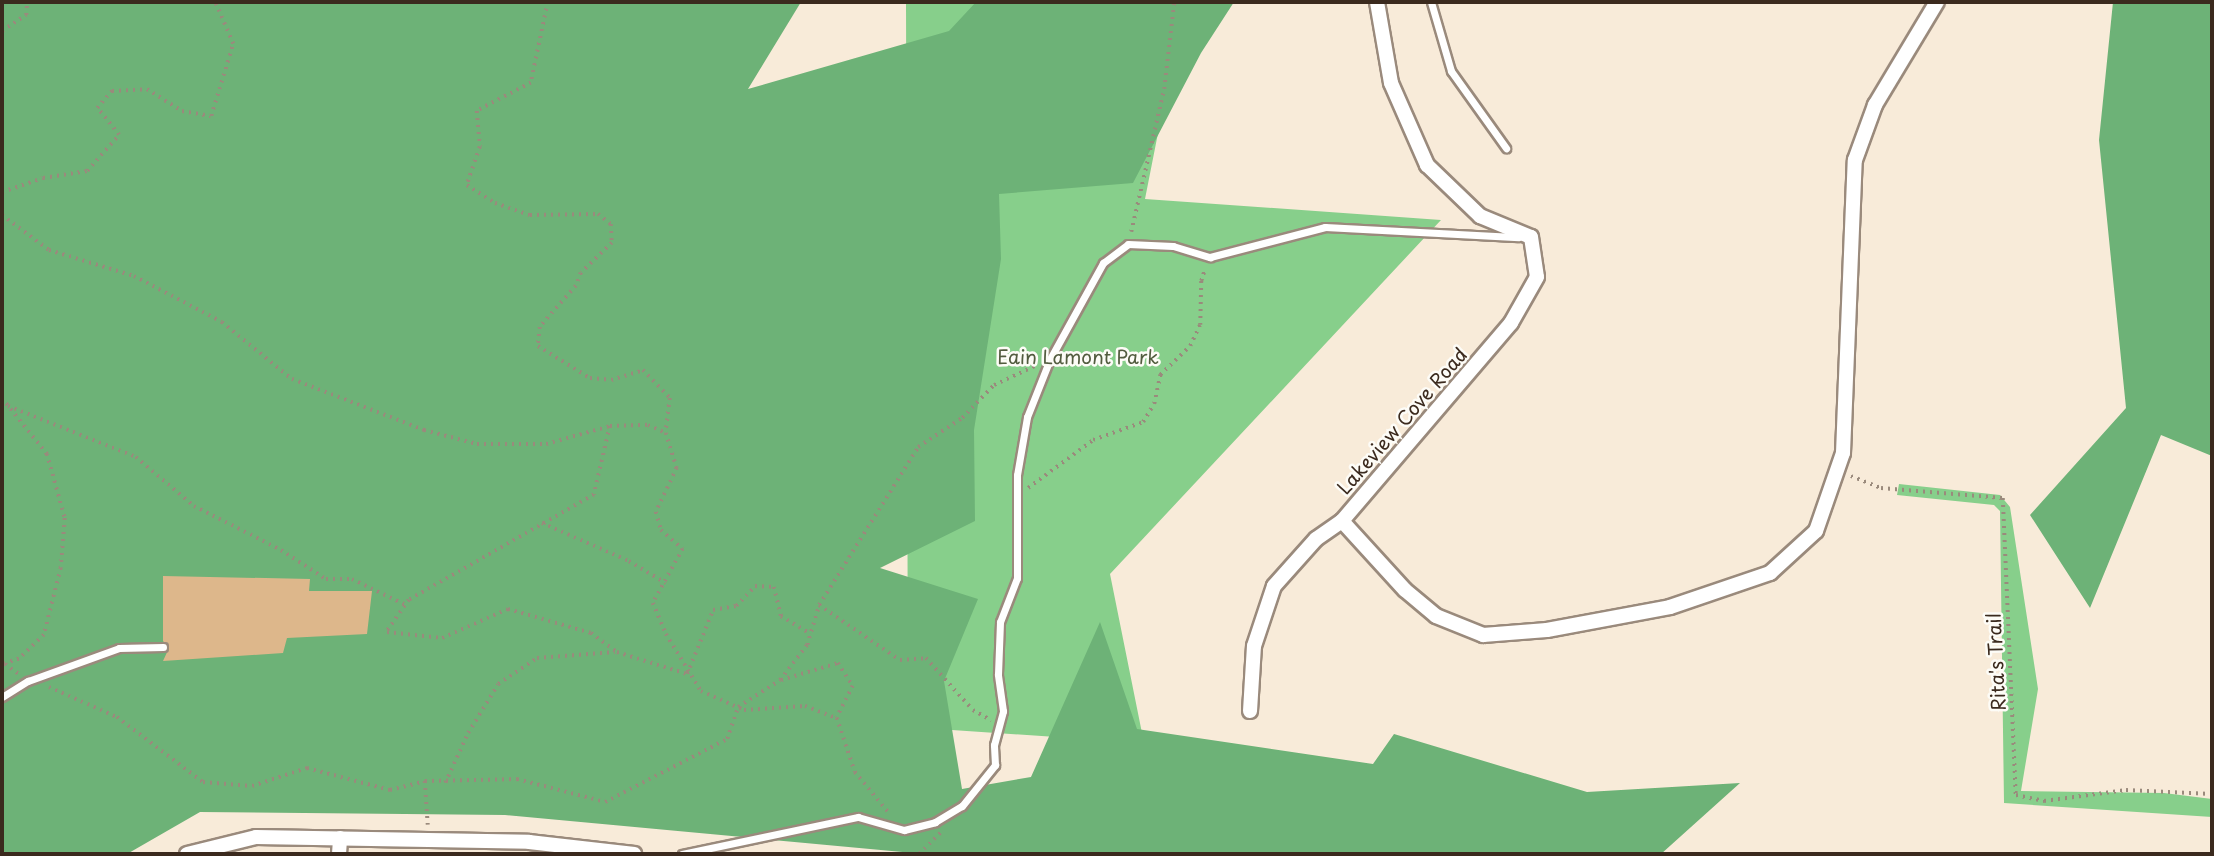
<!DOCTYPE html>
<style>
body{margin:0}
#map{position:relative;width:2214px;height:856px;overflow:hidden;background:#f8ebd9;font-family:"Playpen Sans",sans-serif}
div>[style]{position:absolute}
.green>*{inset:0;background:#87cf8b}
.forest>*{inset:0;background:#6db277}
.building>*{inset:0;background:#ddb78b}
.path>*{height:3.5px;margin-top:-1.75px;transform-origin:0;background:repeating-linear-gradient(90deg,#9a8a7c 0 2px,transparent 0 7px)}
.roads{filter:drop-shadow(2px 0 #9a8a7c) drop-shadow(-2px 0 #9a8a7c) drop-shadow(0 2px #9a8a7c) drop-shadow(0 -2px #9a8a7c)}
.service>*{height:7px;margin:-3.5px;padding:0 3.5px;transform-origin:3.5px;border-radius:3.5px;background:#fff}
.minor>*{height:14px;margin:-7px;padding:0 7px;transform-origin:7px;border-radius:7px;background:#fff}
span{translate:-50% -50%;white-space:nowrap;text-align:center;line-height:1.15;-webkit-text-stroke:5px #fdfcf7;paint-order:stroke}
.park-label{font-size:19px;color:#525c3f}
.street-label{font-size:19px;color:#3b2a1e}
.frame{position:absolute;inset:0;border:4px solid #3b2a1e;pointer-events:none}
</style>
<div id="map">
<div class="green">
<i style="clip-path:polygon(906px 2px,1177px 2px,1175px 47px,1145px 199px,1441px 220px,1110px 574px,1144px 743px,908px 727px)"></i>
<i style="clip-path:polygon(1899px 484px,2000px 495px,2010px 507px,2038px 689px,2021px 791px,2164px 793px,2212px 799px,2212px 817px,2004px 803px,2000px 511px,1994px 505px,1897px 495px)"></i>
</div>
<div class="forest">
<i style="clip-path:polygon(2px 2px,801px 2px,748px 89px,949px 31px,976px 2px,1234px 2px,1201px 53px,1133px 183px,999px 194px,1001px 259px,974px 430px,975px 521px,880px 568px,978px 599px,944px 681px,962px 789px,1031px 777px,1100px 622px,1137px 729px,1373px 764px,1394px 734px,1587px 792px,1740px 783px,1661px 854px,924px 854px,505px 815px,200px 812px,127px 854px,2px 854px)"></i>
<i style="clip-path:polygon(2113px 2px,2212px 2px,2212px 456px,2161px 435px,2090px 608px,2030px 515px,2126px 408px,2099px 140px)"></i>
</div>
<div class="building">
<i style="clip-path:polygon(163px 576px,310px 579px,309px 591px,372px 591px,367px 634px,287px 638px,283px 653px,163px 661px,169px 648px,163px 641px)"></i>
</div>
<div class="path">
<i style="left:548px;top:2px;width:83px;rotate:101.9deg"></i>
<i style="left:531px;top:83px;width:61px;rotate:152.6deg"></i>
<i style="left:477px;top:111px;width:36px;rotate:85deg"></i>
<i style="left:480px;top:147px;width:40px;rotate:108.9deg"></i>
<i style="left:467px;top:185px;width:33px;rotate:33deg"></i>
<i style="left:495px;top:203px;width:37px;rotate:19deg"></i>
<i style="left:530px;top:215px;width:68px;rotate:-0.8deg"></i>
<i style="left:598px;top:214px;width:16px;rotate:38deg"></i>
<i style="left:611px;top:224px;width:19px;rotate:87deg"></i>
<i style="left:612px;top:243px;width:43px;rotate:135.9deg"></i>
<i style="left:581px;top:273px;width:14px;rotate:111deg"></i>
<i style="left:576px;top:286px;width:55px;rotate:131.3deg"></i>
<i style="left:540px;top:327px;width:19px;rotate:96deg"></i>
<i style="left:538px;top:346px;width:61px;rotate:31.6deg"></i>
<i style="left:590px;top:378px;width:21px;rotate:5deg"></i>
<i style="left:611px;top:380px;width:34px;rotate:-17deg"></i>
<i style="left:643px;top:370px;width:39px;rotate:46deg"></i>
<i style="left:670px;top:398px;width:35px;rotate:97deg"></i>
<i style="left:666px;top:433px;width:37px;rotate:73deg"></i>
<i style="left:677px;top:468px;width:49px;rotate:115.5deg"></i>
<i style="left:656px;top:512px;width:19px;rotate:74deg"></i>
<i style="left:661px;top:530px;width:29px;rotate:41deg"></i>
<i style="left:683px;top:549px;width:62px;rotate:119.1deg"></i>
<i style="left:653px;top:603px;width:34px;rotate:67deg"></i>
<i style="left:666px;top:634px;width:67px;rotate:58.4deg"></i>
<i style="left:701px;top:691px;width:47px;rotate:23.8deg"></i>
<i style="left:744px;top:710px;width:61px;rotate:-3.8deg"></i>
<i style="left:805px;top:706px;width:34px;rotate:21deg"></i>
<i style="left:837px;top:718px;width:57px;rotate:71.6deg"></i>
<i style="left:855px;top:772px;width:55px;rotate:50.2deg"></i>
<i style="left:2px;top:31px;width:29px;rotate:-34deg"></i>
<i style="left:26px;top:15px;width:13px;rotate:-86deg"></i>
<i style="left:2px;top:39px;width:7px;rotate:90deg"></i>
<i style="left:2px;top:192px;width:43px;rotate:-18.9deg"></i>
<i style="left:43px;top:178px;width:45px;rotate:-9deg"></i>
<i style="left:87px;top:171px;width:48px;rotate:-48.4deg"></i>
<i style="left:119px;top:135px;width:35px;rotate:-129deg"></i>
<i style="left:97px;top:108px;width:23px;rotate:-49deg"></i>
<i style="left:112px;top:91px;width:35px;rotate:-3deg"></i>
<i style="left:147px;top:89px;width:41px;rotate:32.2deg"></i>
<i style="left:182px;top:111px;width:29px;rotate:10deg"></i>
<i style="left:211px;top:116px;width:75px;rotate:-73deg"></i>
<i style="left:233px;top:44px;width:46px;rotate:-113.2deg"></i>
<i style="left:2px;top:215px;width:59px;rotate:36.7deg"></i>
<i style="left:49px;top:250px;width:89px;rotate:17deg"></i>
<i style="left:134px;top:276px;width:99px;rotate:27.6deg"></i>
<i style="left:222px;top:322px;width:90px;rotate:39.2deg"></i>
<i style="left:292px;top:379px;width:142px;rotate:21.1deg"></i>
<i style="left:424px;top:430px;width:55px;rotate:14.8deg"></i>
<i style="left:477px;top:444px;width:69px"></i>
<i style="left:546px;top:444px;width:66px;rotate:-15.7deg"></i>
<i style="left:610px;top:426px;width:71px;rotate:103.1deg"></i>
<i style="left:594px;top:495px;width:213px;rotate:150.4deg"></i>
<i style="left:409px;top:600px;width:39px;rotate:125deg"></i>
<i style="left:387px;top:632px;width:55px;rotate:6.2deg"></i>
<i style="left:442px;top:638px;width:72px;rotate:-23.7deg"></i>
<i style="left:508px;top:609px;width:86px;rotate:16.1deg"></i>
<i style="left:591px;top:633px;width:32px;rotate:36deg"></i>
<i style="left:617px;top:652px;width:73px;rotate:17.4deg"></i>
<i style="left:687px;top:674px;width:69px;rotate:-67.9deg"></i>
<i style="left:713px;top:610px;width:23px;rotate:-10deg"></i>
<i style="left:736px;top:606px;width:28px;rotate:-46deg"></i>
<i style="left:755px;top:586px;width:19px;rotate:3deg"></i>
<i style="left:774px;top:587px;width:30px;rotate:76deg"></i>
<i style="left:781px;top:616px;width:35px;rotate:31deg"></i>
<i style="left:1131px;top:232px;width:147px;rotate:-77deg"></i>
<i style="left:1164px;top:89px;width:88px;rotate:-83.4deg"></i>
<i style="left:2px;top:398px;width:72px;rotate:51.2deg"></i>
<i style="left:47px;top:454px;width:66px;rotate:74.3deg"></i>
<i style="left:65px;top:518px;width:50px;rotate:94.6deg"></i>
<i style="left:61px;top:568px;width:69px;rotate:104.2deg"></i>
<i style="left:44px;top:635px;width:35px;rotate:136deg"></i>
<i style="left:19px;top:659px;width:18px;rotate:161deg"></i>
<i style="left:8px;top:406px;width:138px;rotate:21.7deg"></i>
<i style="left:136px;top:457px;width:76px;rotate:40.2deg"></i>
<i style="left:194px;top:506px;width:97px;rotate:26.8deg"></i>
<i style="left:281px;top:550px;width:54px;rotate:32.8deg"></i>
<i style="left:326px;top:579px;width:26px"></i>
<i style="left:352px;top:579px;width:58px;rotate:25.7deg"></i>
<i style="left:610px;top:426px;width:38px;rotate:-2deg"></i>
<i style="left:648px;top:425px;width:20px;rotate:24deg"></i>
<i style="left:1851px;top:476px;width:32px;rotate:22deg"></i>
<i style="left:1881px;top:488px;width:122px;rotate:4.7deg"></i>
<i style="left:2003px;top:498px;width:297px;rotate:87.5deg"></i>
<i style="left:2016px;top:795px;width:29px;rotate:12deg"></i>
<i style="left:2044px;top:801px;width:83px;rotate:-7.6deg"></i>
<i style="left:2126px;top:790px;width:86px;rotate:2.7deg"></i>
<i style="left:1028px;top:488px;width:81px;rotate:-36.4deg"></i>
<i style="left:1093px;top:440px;width:53px;rotate:-19.8deg"></i>
<i style="left:1143px;top:422px;width:21px;rotate:-59deg"></i>
<i style="left:1154px;top:404px;width:30px;rotate:-78deg"></i>
<i style="left:1160px;top:375px;width:42px;rotate:-44deg"></i>
<i style="left:1190px;top:346px;width:23px;rotate:-65deg"></i>
<i style="left:1200px;top:325px;width:44px;rotate:-88.7deg"></i>
<i style="left:1201px;top:281px;width:13px;rotate:-72deg"></i>
<i style="left:542px;top:523px;width:95px;rotate:23.6deg"></i>
<i style="left:629px;top:561px;width:43px;rotate:30.7deg"></i>
<i style="left:819px;top:605px;width:186px;rotate:-57.9deg"></i>
<i style="left:918px;top:447px;width:53px;rotate:-33.4deg"></i>
<i style="left:962px;top:418px;width:46px;rotate:-45.9deg"></i>
<i style="left:994px;top:385px;width:45px;rotate:-24.9deg"></i>
<i style="left:5px;top:664px;width:17px;rotate:36deg"></i>
<i style="left:781px;top:680px;width:59px;rotate:-16.6deg"></i>
<i style="left:838px;top:663px;width:27px;rotate:57deg"></i>
<i style="left:853px;top:686px;width:36px;rotate:117deg"></i>
<i style="left:49px;top:687px;width:74px;rotate:23.8deg"></i>
<i style="left:117px;top:717px;width:108px;rotate:37.1deg"></i>
<i style="left:203px;top:782px;width:49px;rotate:4.7deg"></i>
<i style="left:252px;top:786px;width:58px;rotate:-18.1deg"></i>
<i style="left:307px;top:768px;width:86px;rotate:14.8deg"></i>
<i style="left:390px;top:790px;width:36px;rotate:-14deg"></i>
<i style="left:425px;top:781px;width:92px;rotate:-1.2deg"></i>
<i style="left:517px;top:779px;width:91px;rotate:14.6deg"></i>
<i style="left:605px;top:802px;width:137px;rotate:-27.3deg"></i>
<i style="left:727px;top:739px;width:34px;rotate:-71deg"></i>
<i style="left:738px;top:707px;width:50px;rotate:-32.7deg"></i>
<i style="left:780px;top:680px;width:44px;rotate:-52.4deg"></i>
<i style="left:807px;top:645px;width:42px;rotate:-73.3deg"></i>
<i style="left:819px;top:605px;width:98px;rotate:34.2deg"></i>
<i style="left:900px;top:660px;width:26px;rotate:-4deg"></i>
<i style="left:926px;top:658px;width:70px;rotate:47.9deg"></i>
<i style="left:973px;top:710px;width:21px;rotate:29deg"></i>
<i style="left:425px;top:781px;width:44px;rotate:86.1deg"></i>
<i style="left:445px;top:783px;width:55px;rotate:-65.3deg"></i>
<i style="left:468px;top:733px;width:57px;rotate:-58.5deg"></i>
<i style="left:498px;top:684px;width:47px;rotate:-33.7deg"></i>
<i style="left:537px;top:658px;width:78px;rotate:-4.4deg"></i>
<i style="left:919px;top:854px;width:33px;rotate:-45deg"></i>
</div>
<div class="roads">
<div class="service">
<i style="left:1431px;top:2px;width:72px;rotate:73.8deg"></i>
<i style="left:1451px;top:71px;width:95px;rotate:54.5deg"></i>
<i style="left:2px;top:697px;width:31px;rotate:-32deg"></i>
<i style="left:28px;top:681px;width:97px;rotate:-19.9deg"></i>
<i style="left:119px;top:648px;width:44px;rotate:-1.3deg"></i>
<i style="left:682px;top:854px;width:180px;rotate:-11.9deg"></i>
<i style="left:858px;top:817px;width:48px;rotate:15.8deg"></i>
<i style="left:904px;top:830px;width:32px;rotate:-14deg"></i>
<i style="left:935px;top:822px;width:31px;rotate:-31deg"></i>
<i style="left:962px;top:806px;width:53px;rotate:-51.2deg"></i>
<i style="left:995px;top:765px;width:20px;rotate:-93deg"></i>
<i style="left:994px;top:745px;width:35px;rotate:-75deg"></i>
<i style="left:1003px;top:711px;width:37px;rotate:-98deg"></i>
<i style="left:998px;top:674px;width:52px;rotate:-87.8deg"></i>
<i style="left:1000px;top:622px;width:47px;rotate:-68.9deg"></i>
<i style="left:1017px;top:578px;width:103px;rotate:-90deg"></i>
<i style="left:1017px;top:475px;width:59px;rotate:-80.2deg"></i>
<i style="left:1027px;top:417px;width:62px;rotate:-68.4deg"></i>
<i style="left:1050px;top:359px;width:110px;rotate:-61.1deg"></i>
<i style="left:1103px;top:263px;width:31px;rotate:-37deg"></i>
<i style="left:1128px;top:244px;width:45px;rotate:2.5deg"></i>
<i style="left:1173px;top:246px;width:39px;rotate:17deg"></i>
<i style="left:1210px;top:257px;width:119px;rotate:-14.6deg"></i>
<i style="left:1325px;top:227px;width:194px;rotate:3deg"></i>
</div>
<div class="minor">
<i style="left:1377px;top:2px;width:82px;rotate:80.2deg"></i>
<i style="left:1391px;top:83px;width:90px;rotate:66.3deg"></i>
<i style="left:1427px;top:165px;width:74px;rotate:43.9deg"></i>
<i style="left:1480px;top:216px;width:55px;rotate:22.4deg"></i>
<i style="left:1531px;top:237px;width:40px;rotate:81.5deg"></i>
<i style="left:1537px;top:277px;width:53px;rotate:119.5deg"></i>
<i style="left:1511px;top:323px;width:260px;rotate:130.5deg"></i>
<i style="left:1342px;top:521px;width:93px;rotate:47.6deg"></i>
<i style="left:1405px;top:590px;width:40px;rotate:40deg"></i>
<i style="left:1436px;top:616px;width:51px;rotate:22deg"></i>
<i style="left:1483px;top:635px;width:64px;rotate:-4.5deg"></i>
<i style="left:1547px;top:630px;width:125px;rotate:-10.6deg"></i>
<i style="left:1670px;top:607px;width:106px;rotate:-18.8deg"></i>
<i style="left:1770px;top:573px;width:62px;rotate:-42.4deg"></i>
<i style="left:1816px;top:531px;width:83px;rotate:-70.9deg"></i>
<i style="left:1843px;top:453px;width:293px;rotate:-87.7deg"></i>
<i style="left:1855px;top:160px;width:59px;rotate:-70deg"></i>
<i style="left:1875px;top:105px;width:120px;rotate:-59deg"></i>
<i style="left:1250px;top:711px;width:65px;rotate:-86.5deg"></i>
<i style="left:1254px;top:646px;width:63px;rotate:-71.6deg"></i>
<i style="left:1274px;top:586px;width:63px;rotate:-48.2deg"></i>
<i style="left:1316px;top:539px;width:32px;rotate:-35deg"></i>
<i style="left:187px;top:854px;width:71px;rotate:-13.8deg"></i>
<i style="left:256px;top:837px;width:273px;rotate:1deg"></i>
<i style="left:529px;top:842px;width:106px;rotate:6.5deg"></i>
<i style="left:339px;top:854px;width:16px;rotate:-86deg"></i>
</div>
</div>
<div class="park-label">
<span style="left:1078px;top:357px">Eain Lamont Park</span>
</div>
<div class="street-label">
<span style="left:1402px;top:421px;rotate:-49deg">Lakeview Cove Road</span>
<span style="left:1996px;top:662px;rotate:-93deg">Rita's Trail</span>
</div>
<div class="frame"></div>
</div>
